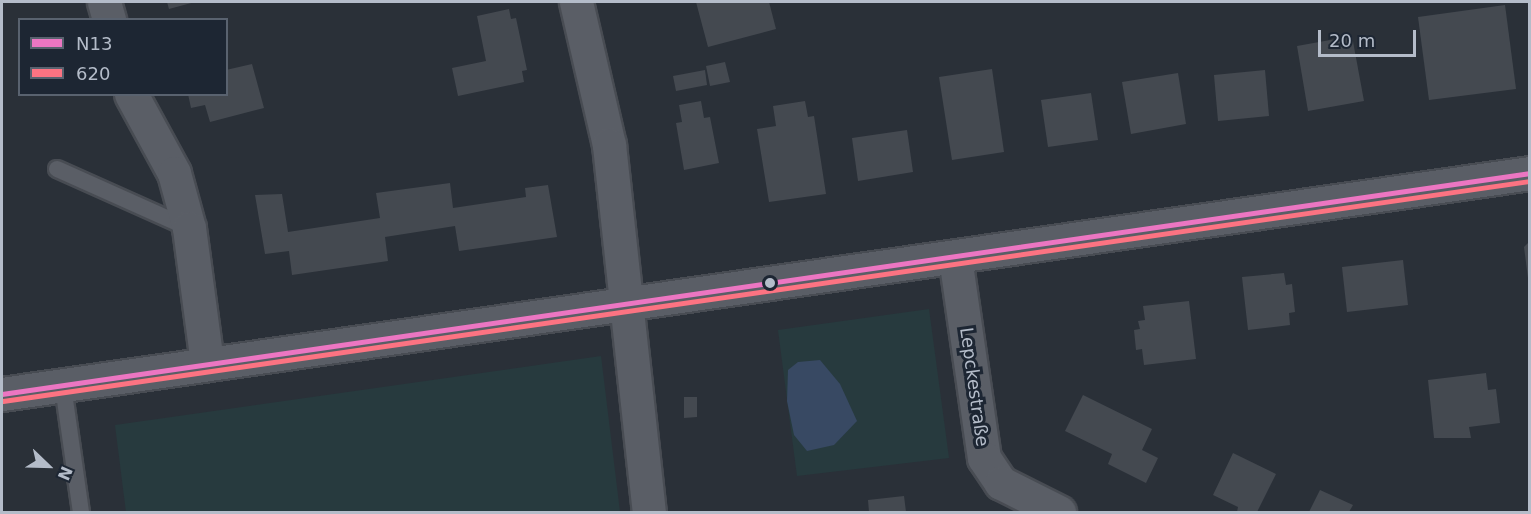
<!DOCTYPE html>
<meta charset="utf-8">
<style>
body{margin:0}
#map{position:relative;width:1531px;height:514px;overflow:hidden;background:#2a3038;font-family:"DejaVu Sans",sans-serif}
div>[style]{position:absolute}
.green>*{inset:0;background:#273a3e}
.water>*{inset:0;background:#384963}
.building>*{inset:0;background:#444950}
.roads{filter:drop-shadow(2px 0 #484c53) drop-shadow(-2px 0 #484c53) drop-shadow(0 2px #484c53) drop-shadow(0 -2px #484c53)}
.service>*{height:16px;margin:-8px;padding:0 8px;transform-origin:8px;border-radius:8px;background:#5a5e66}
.minor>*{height:33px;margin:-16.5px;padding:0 16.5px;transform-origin:16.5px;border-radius:16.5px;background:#5a5e66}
.tertiary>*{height:33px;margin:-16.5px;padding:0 16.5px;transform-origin:16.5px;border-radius:16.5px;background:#5a5e66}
.bus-1>*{height:4.5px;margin:-2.25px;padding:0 2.25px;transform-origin:2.25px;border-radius:2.25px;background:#ec76c2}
.bus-2>*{height:4.5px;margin:-2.25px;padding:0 2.25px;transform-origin:2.25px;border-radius:2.25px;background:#fc7382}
.dots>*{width:16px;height:16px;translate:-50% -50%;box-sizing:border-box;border:3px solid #1d2633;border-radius:50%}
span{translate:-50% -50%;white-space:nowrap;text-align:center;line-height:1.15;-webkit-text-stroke:6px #1d2633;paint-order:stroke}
.street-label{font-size:18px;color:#b4bcc9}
.frame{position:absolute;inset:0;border:3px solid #b4bcc9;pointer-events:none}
.legend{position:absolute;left:18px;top:18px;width:210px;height:78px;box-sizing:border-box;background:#1d2633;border:2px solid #59626f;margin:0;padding:8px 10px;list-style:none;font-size:18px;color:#b4bcc9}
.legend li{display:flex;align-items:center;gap:12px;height:30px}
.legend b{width:30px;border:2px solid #59626f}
.north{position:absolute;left:18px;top:436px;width:60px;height:60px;-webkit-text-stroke:4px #1d2633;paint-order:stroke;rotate:113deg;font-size:16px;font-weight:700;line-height:24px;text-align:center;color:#b4bcc9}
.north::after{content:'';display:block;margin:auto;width:21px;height:27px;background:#b4bcc9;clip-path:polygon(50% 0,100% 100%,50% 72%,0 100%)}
.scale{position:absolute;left:1318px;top:30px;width:98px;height:27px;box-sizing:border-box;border:3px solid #b4bcc9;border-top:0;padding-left:8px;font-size:18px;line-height:21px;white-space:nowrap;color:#b4bcc9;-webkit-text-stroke:4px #1d2633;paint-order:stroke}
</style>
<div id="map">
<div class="green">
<i style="clip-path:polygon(929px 309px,949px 458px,797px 476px,778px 330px)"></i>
<i style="clip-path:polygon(601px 356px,620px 512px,126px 512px,115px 425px)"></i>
</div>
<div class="water">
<i style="clip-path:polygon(820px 360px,840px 384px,857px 421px,834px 445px,807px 451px,794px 435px,787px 401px,788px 370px,798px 362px)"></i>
</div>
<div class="building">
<i style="clip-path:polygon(167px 2px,195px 2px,169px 9px)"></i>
<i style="clip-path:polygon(696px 2px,769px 2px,776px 29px,708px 47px)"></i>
<i style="clip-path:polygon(1505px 5px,1516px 89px,1429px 100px,1418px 17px)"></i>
<i style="clip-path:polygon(509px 9px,511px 19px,516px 18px,527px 70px,522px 71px,524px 82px,458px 96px,452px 68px,486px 61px,477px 16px)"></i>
<i style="clip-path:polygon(1352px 36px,1364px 101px,1308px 111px,1297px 46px)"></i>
<i style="clip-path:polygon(725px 62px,730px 82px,710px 86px,706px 66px)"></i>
<i style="clip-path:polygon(252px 64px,264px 108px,210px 122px,205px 105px,191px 108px,188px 94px,226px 94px,226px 70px)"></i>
<i style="clip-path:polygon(992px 69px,1004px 152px,952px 160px,939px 77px)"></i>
<i style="clip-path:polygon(705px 70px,707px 85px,676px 91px,673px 76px)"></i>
<i style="clip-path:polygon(1265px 70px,1269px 116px,1218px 121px,1214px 75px)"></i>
<i style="clip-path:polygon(1178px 73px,1186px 124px,1131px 134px,1122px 82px)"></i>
<i style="clip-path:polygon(1091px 93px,1098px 140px,1048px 147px,1041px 100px)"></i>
<i style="clip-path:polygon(701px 101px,704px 118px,710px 117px,719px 163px,684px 170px,676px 123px,682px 122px,679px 105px)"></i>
<i style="clip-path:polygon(805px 101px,808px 117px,814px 116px,826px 194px,769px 202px,757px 129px,776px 126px,773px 106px)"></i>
<i style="clip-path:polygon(907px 130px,913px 172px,858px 181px,852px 138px)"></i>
<i style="clip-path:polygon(450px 183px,453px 208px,526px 197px,525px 188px,548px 185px,557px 237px,459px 251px,455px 226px,385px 237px,388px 261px,292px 275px,289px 251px,265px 254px,255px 195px,282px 194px,288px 232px,380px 218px,376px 193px)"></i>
<i style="clip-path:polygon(1530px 241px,1530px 278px,1528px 278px,1524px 247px)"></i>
<i style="clip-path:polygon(1403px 260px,1408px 305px,1347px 312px,1342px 267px)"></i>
<i style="clip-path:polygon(1284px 273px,1286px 285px,1292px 284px,1295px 312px,1289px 313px,1290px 325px,1248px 330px,1242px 277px)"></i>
<i style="clip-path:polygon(1189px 301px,1196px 359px,1144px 365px,1142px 349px,1136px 350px,1134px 330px,1140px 329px,1138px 321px,1145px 320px,1143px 306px)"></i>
<i style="clip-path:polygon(1486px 373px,1488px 390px,1496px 389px,1500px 423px,1469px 427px,1471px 438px,1434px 438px,1428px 380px)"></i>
<i style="clip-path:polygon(1083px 395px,1152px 429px,1142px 450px,1158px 458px,1146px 483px,1108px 464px,1112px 454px,1065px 431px)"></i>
<i style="clip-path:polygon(684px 397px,697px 397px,697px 417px,684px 418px)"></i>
<i style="clip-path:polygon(1233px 453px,1276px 474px,1257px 512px,1237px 512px,1238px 507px,1213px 495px)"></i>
<i style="clip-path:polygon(1320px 490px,1353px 505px,1349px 512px,1309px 512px)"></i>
<i style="clip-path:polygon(904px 496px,906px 512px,869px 512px,868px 500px)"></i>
</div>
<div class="roads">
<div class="service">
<i style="left:57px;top:169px;width:145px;rotate:24.1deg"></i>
<i style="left:63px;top:386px;width:127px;rotate:81.9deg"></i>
</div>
<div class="minor">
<i style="left:104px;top:2px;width:19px;rotate:74deg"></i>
<i style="left:576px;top:2px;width:147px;rotate:77deg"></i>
<i style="left:609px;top:145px;width:369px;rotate:83.8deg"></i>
<i style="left:131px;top:94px;width:90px;rotate:61.4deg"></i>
<i style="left:174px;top:173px;width:57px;rotate:74.7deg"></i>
<i style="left:189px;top:228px;width:136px;rotate:82.4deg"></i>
<i style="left:955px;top:257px;width:203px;rotate:81.8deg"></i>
<i style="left:984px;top:458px;width:30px;rotate:56deg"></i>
<i style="left:1001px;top:483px;width:65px;rotate:26.6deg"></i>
</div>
<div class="tertiary">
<i style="left:2px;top:394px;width:1544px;rotate:-8.23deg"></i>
</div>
</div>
<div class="bus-1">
<i style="left:2px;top:394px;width:1544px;rotate:-8.23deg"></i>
</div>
<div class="bus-2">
<i style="left:3px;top:401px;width:1543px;rotate:-8.2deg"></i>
</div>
<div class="dots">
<i style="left:770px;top:283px;background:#b4bcc9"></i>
</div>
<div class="street-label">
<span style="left:974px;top:387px;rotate:82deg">Lepckestraße</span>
</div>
<div class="frame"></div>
<ul class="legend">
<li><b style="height:8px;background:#ec76c2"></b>N13</li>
<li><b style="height:8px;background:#fc7382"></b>620</li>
</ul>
<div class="north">N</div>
<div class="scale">20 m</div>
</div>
